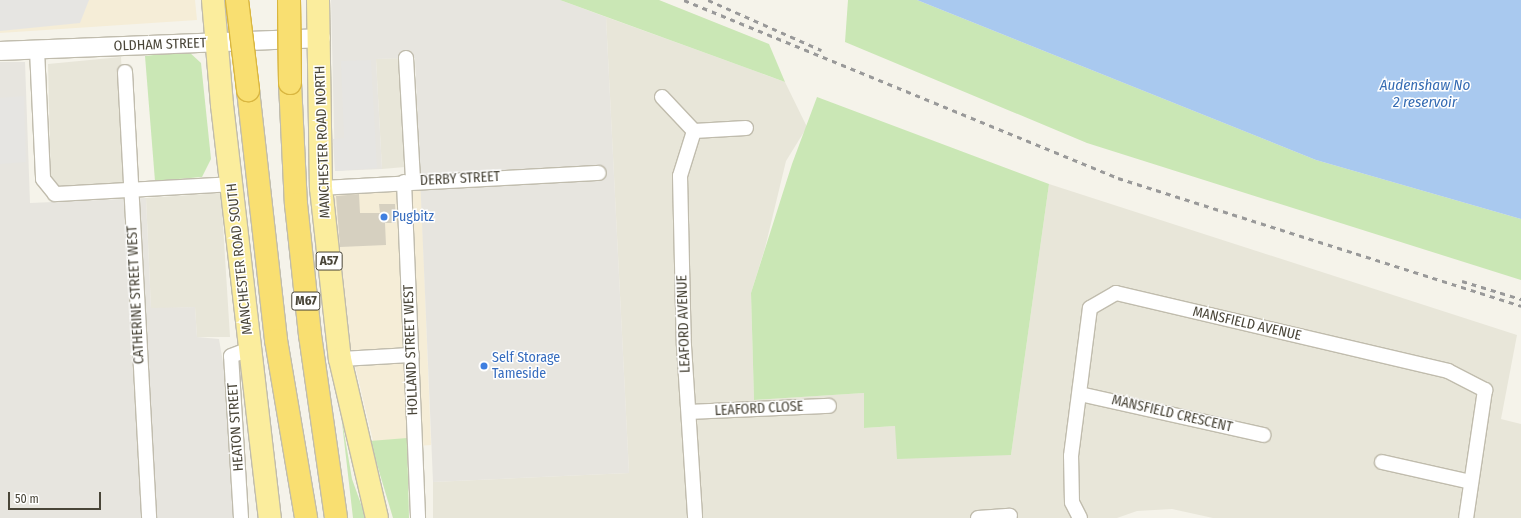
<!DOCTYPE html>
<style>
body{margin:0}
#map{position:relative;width:1521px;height:518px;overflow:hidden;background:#f5f3ea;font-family:"Fira Sans Condensed",sans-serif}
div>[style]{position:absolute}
.residential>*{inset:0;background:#e8e6d9}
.commercial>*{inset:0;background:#f5edd7}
.industrial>*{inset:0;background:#e7e5df}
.green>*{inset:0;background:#cae7b5}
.parking>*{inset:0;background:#e6e5e2}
.water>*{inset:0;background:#a9c9ef}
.building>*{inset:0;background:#d6d0c0}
.roads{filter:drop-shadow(1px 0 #c0bcad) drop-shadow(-1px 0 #c0bcad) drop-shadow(0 1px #c0bcad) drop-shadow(0 -1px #c0bcad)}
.minor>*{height:14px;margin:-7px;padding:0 7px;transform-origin:7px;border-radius:7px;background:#fff}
.tertiary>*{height:18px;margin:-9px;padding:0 9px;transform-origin:9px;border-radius:9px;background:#fff}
.primary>*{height:22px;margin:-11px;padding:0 11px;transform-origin:11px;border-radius:11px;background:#fbed9d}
.motorway>*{height:22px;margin:-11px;padding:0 11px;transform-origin:11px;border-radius:11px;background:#f9df71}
.rail>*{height:3px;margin-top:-1.5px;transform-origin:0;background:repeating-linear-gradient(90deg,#999 0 5px,transparent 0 10px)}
.bridges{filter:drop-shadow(1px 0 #d9b640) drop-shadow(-1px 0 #d9b640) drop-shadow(0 1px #d9b640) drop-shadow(0 -1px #d9b640)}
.motorway-bridge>*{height:22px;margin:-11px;padding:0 11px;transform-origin:11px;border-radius:11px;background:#f9df71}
.dots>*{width:11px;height:11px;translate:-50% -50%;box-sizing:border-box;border:2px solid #fff;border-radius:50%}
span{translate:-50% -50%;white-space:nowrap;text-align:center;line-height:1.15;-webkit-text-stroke:3px #fff;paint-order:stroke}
.shield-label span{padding:1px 3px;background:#fff;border:1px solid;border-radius:3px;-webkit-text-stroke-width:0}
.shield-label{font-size:13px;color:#494538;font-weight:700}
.street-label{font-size:14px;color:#494538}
.shop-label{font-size:14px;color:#366cbe}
.left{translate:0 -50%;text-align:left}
.water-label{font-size:15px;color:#346bb3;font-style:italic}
.scale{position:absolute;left:8px;top:492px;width:93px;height:18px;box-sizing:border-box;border:2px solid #494538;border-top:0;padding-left:5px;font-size:12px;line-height:14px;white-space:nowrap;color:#494538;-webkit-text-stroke:3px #fff;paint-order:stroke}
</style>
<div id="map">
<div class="residential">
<i style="clip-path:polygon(606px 17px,785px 82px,807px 127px,786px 161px,765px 248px,751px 293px,754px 400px,864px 393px,864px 428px,895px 426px,1011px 455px,1049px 184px,1517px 335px,1501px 419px,1521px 424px,1521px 518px,1213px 518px,1172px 509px,1137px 511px,1117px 518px,433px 518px,433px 482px,629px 473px)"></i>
<i style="clip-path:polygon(121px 57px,127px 183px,51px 187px,48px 64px)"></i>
<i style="clip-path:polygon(401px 58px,405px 167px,382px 169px,376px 59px)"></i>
<i style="clip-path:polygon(221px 193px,230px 337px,197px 337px,195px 307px,151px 309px,146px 198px)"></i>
</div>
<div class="commercial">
<i style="clip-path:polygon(0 0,195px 0,197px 20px,0 33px)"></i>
<i style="clip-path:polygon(421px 189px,431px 445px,375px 449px,341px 307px,333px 190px)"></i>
</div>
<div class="industrial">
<i style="clip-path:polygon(331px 0,560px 0,606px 17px,629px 473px,433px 482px,415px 58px,376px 59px,382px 169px,335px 171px)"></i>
<i style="clip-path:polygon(0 62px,25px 62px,30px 203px,146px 198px,151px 308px,195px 307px,197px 337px,219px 339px,229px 398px,237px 518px,0 518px)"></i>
</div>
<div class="green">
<i style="clip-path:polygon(560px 0,659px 0,769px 44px,785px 82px)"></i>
<i style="clip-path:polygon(848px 0,917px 0,1316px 160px,1521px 219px,1521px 280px,1087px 143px,845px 42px)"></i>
<i style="clip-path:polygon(188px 51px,201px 63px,211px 159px,202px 177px,155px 181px,145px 56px)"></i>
<i style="clip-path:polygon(817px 97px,1049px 184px,1011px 455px,897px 459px,895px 426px,864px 428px,864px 393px,754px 400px,751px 293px,792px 164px)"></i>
<i style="clip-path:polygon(341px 414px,352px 479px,366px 518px,353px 518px)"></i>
<i style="clip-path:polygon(407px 438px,409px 518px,393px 518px,370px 441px)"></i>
</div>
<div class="parking">
<i style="clip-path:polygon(0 0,89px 0,80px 23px,0 31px)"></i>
<i style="clip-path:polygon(371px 60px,377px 168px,335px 171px,333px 139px,344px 138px,341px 61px)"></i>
<i style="clip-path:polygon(24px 96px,26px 162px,0 164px,0 98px)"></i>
</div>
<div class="water">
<i style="clip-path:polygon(917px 0,1521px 0,1521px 219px,1316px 160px)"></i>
</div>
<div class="building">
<i style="clip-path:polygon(359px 194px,360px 213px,380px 213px,379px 204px,395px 204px,396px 223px,385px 223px,386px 245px,340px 247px,336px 196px)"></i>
</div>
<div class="roads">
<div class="minor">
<i style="left:37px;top:50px;width:129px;rotate:87.3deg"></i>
<i style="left:43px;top:179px;width:19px;rotate:51deg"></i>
<i style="left:55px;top:194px;width:177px;rotate:-3.2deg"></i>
<i style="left:406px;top:58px;width:123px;rotate:86.7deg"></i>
<i style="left:125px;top:72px;width:447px;rotate:86.9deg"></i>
<i style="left:662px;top:97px;width:47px;rotate:46.7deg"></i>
<i style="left:694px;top:131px;width:52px;rotate:-3.3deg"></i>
<i style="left:694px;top:131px;width:47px;rotate:107.3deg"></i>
<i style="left:680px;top:176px;width:170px;rotate:88.7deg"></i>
<i style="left:684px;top:346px;width:172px;rotate:86.3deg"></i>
<i style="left:404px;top:182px;width:336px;rotate:87.6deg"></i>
<i style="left:321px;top:188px;width:278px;rotate:-3.1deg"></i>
<i style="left:340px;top:359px;width:72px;rotate:-3.2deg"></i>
<i style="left:1080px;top:394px;width:188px;rotate:12.6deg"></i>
<i style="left:689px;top:412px;width:140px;rotate:-2.5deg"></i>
<i style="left:1382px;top:462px;width:91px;rotate:12.7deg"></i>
<i style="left:241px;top:518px;width:162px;rotate:-93.5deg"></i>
<i style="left:231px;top:356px;width:19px;rotate:-21deg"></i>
<i style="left:978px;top:518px;width:32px;rotate:-4deg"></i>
<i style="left:1080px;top:518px;width:18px;rotate:-117deg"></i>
<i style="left:1072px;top:502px;width:46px;rotate:-91.2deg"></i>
<i style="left:1071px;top:456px;width:149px;rotate:-82.7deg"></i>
<i style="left:1090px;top:308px;width:30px;rotate:-30deg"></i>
<i style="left:1116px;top:293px;width:341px;rotate:13.2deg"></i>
<i style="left:1448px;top:371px;width:42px;rotate:27.2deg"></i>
<i style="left:1485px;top:390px;width:129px;rotate:98.4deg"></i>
</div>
<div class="tertiary">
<i style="left:0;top:51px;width:321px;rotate:-2.3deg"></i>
</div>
<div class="primary">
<i style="left:213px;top:0;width:105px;rotate:85.1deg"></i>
<i style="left:222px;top:105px;width:416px;rotate:83.4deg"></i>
<i style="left:318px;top:0;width:188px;rotate:89.1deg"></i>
<i style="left:321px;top:188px;width:172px;rotate:83.7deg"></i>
<i style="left:340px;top:359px;width:163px;rotate:76.9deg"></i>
</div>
<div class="motorway">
<i style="left:290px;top:83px;width:121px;rotate:87.2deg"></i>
<i style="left:296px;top:204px;width:132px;rotate:83.9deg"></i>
<i style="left:310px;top:335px;width:185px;rotate:81.9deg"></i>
<i style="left:248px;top:90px;width:252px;rotate:83.6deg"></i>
<i style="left:276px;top:340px;width:181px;rotate:80.4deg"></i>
</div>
</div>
<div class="rail">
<i style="left:684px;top:0;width:469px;rotate:22.3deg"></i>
<i style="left:1118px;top:178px;width:423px;rotate:17.6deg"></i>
<i style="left:708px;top:0;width:124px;rotate:23.9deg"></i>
<i style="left:1462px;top:281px;width:62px;rotate:17deg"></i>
</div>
<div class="bridges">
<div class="motorway-bridge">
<i style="left:237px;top:0;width:91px;rotate:83deg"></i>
<i style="left:289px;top:0;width:83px;rotate:89.3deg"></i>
</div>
</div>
<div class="dots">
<i style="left:384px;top:217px;background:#3f7fe0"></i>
<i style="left:484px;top:366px;background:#3f7fe0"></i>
</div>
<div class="shield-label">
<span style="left:329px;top:261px">A57</span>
<span style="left:306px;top:301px">M67</span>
</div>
<div class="street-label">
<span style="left:160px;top:45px;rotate:-2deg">OLDHAM STREET</span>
<span style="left:323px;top:142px;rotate:-92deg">MANCHESTER ROAD NORTH</span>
<span style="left:460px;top:179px;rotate:-3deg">DERBY STREET</span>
<span style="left:240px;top:259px;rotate:-96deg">MANCHESTER ROAD SOUTH</span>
<span style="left:136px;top:295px;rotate:-93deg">CATHERINE STREET WEST</span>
<span style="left:684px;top:324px;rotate:-92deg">LEAFORD AVENUE</span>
<span style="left:1247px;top:324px;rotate:13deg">MANSFIELD AVENUE</span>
<span style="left:411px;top:350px;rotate:-92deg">HOLLAND STREET WEST</span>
<span style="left:759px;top:409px;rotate:-3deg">LEAFORD CLOSE</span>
<span style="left:1172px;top:414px;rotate:13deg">MANSFIELD CRESCENT</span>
<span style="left:236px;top:427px;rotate:-94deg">HEATON STREET</span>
</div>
<div class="shop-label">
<span class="left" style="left:392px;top:217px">Pugbitz</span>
<span class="left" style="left:492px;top:366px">Self Storage<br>Tameside</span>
</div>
<div class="water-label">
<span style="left:1425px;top:94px">Audenshaw No<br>2 reservoir</span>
</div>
<div class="scale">50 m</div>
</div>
